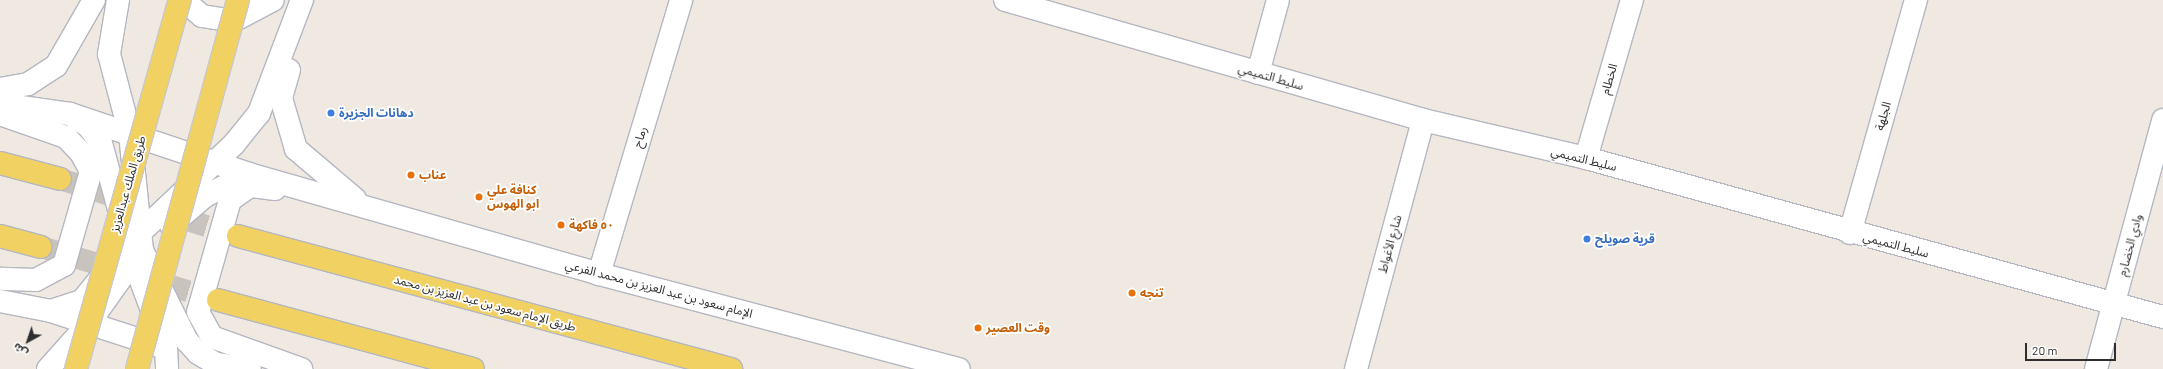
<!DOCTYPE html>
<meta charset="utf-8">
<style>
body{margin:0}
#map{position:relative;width:2163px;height:369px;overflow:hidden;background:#efe9e1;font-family:Barlow,"Noto Sans Arabic",sans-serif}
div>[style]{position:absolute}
.primary-tunnel>*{height:22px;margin-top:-11px;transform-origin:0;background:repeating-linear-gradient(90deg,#c8c4bd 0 22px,transparent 0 33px)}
.roads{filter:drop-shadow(1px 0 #b4b7c1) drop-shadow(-1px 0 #b4b7c1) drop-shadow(0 1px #b4b7c1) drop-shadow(0 -1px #b4b7c1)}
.minor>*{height:22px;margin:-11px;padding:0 11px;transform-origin:11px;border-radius:11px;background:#fff}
.tertiary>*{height:22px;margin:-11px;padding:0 11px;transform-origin:11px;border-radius:11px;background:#fff}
.primary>*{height:22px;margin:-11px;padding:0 11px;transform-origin:11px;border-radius:11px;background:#f2d163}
.bridges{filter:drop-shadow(1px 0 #c9c9c9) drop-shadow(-1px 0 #c9c9c9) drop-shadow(0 1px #c9c9c9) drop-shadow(0 -1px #c9c9c9)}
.primary-bridge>*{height:22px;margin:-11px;padding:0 11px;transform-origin:11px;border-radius:11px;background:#f2d163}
.dots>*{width:11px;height:11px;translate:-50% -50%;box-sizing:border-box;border:2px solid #fff;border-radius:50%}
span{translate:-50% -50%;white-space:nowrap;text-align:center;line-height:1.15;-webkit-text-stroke:3.5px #fff;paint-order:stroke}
.street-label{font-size:12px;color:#2e2e2e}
.shop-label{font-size:12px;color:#366cbe;font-weight:700}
.left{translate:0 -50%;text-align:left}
.food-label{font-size:12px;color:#c56008;font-weight:700}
.north{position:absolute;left:8px;top:321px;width:40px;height:40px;-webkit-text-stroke:3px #fff;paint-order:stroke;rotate:220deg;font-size:11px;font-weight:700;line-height:16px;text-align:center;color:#2e2e2e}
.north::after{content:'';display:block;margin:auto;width:14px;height:18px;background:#2e2e2e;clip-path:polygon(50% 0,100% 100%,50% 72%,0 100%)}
.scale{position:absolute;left:2025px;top:343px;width:91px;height:18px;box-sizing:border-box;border:2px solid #2e2e2e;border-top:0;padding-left:5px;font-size:12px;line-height:14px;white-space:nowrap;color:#2e2e2e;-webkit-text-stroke:3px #fff;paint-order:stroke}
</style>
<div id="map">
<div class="primary-tunnel">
<i style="left:60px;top:179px;width:187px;rotate:17.8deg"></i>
<i style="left:41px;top:247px;width:185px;rotate:16.7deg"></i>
</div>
<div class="roads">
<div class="minor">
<i style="left:1005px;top:0;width:435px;rotate:16deg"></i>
<i style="left:1423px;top:120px;width:167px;rotate:13.1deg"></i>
<i style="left:1586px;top:158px;width:599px;rotate:15.41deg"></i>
<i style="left:1258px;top:73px;width:76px;rotate:-74.7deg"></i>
<i style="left:1586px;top:158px;width:165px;rotate:-73.8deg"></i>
<i style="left:1850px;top:233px;width:242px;rotate:-74.2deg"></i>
<i style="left:599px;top:274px;width:286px;rotate:-73.3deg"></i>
<i style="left:1356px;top:369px;width:258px;rotate:-74.9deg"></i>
<i style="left:2096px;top:369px;width:258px;rotate:-74.9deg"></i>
</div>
<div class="tertiary">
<i style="left:118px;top:0;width:55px;rotate:99.5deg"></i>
<i style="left:109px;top:54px;width:83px;rotate:75.3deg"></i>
<i style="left:130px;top:134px;width:117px;rotate:84.1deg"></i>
<i style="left:142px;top:250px;width:102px;rotate:63.7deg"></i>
<i style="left:187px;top:341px;width:16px;rotate:47deg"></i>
<i style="left:198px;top:353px;width:21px;rotate:31deg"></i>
<i style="left:216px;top:364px;width:34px;rotate:8deg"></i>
<i style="left:183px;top:0;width:25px;rotate:40deg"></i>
<i style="left:202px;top:16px;width:31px;rotate:9deg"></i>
<i style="left:233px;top:21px;width:45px;rotate:-27.7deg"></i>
<i style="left:289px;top:70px;width:29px;rotate:106deg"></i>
<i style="left:281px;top:98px;width:53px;rotate:73.6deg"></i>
<i style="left:296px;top:149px;width:77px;rotate:40.3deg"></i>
<i style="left:0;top:89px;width:28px;rotate:-10deg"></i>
<i style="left:28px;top:84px;width:33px;rotate:-33deg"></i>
<i style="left:56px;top:66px;width:76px;rotate:-60.1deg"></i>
<i style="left:0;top:104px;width:71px;rotate:8.1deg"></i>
<i style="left:70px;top:114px;width:22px;rotate:34deg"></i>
<i style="left:88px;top:126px;width:21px;rotate:53deg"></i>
<i style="left:101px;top:143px;width:81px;rotate:74.9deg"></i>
<i style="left:0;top:114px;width:70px;rotate:19.2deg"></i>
<i style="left:66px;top:137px;width:22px;rotate:47deg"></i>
<i style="left:81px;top:153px;width:21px;rotate:61deg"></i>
<i style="left:91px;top:171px;width:98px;rotate:106deg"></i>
<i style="left:64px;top:265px;width:32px;rotate:152deg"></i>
<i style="left:36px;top:280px;width:36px;rotate:-178deg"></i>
<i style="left:70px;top:114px;width:189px;rotate:18.5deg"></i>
<i style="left:249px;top:174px;width:364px;rotate:15.9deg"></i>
<i style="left:599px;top:274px;width:372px;rotate:14.8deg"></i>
<i style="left:275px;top:189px;width:25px;rotate:-173deg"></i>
<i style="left:250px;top:186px;width:24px;rotate:145deg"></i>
<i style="left:230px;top:200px;width:116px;rotate:105.9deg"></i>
<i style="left:198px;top:312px;width:29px;rotate:61deg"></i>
<i style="left:212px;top:337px;width:95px;rotate:19.8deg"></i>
<i style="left:171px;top:225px;width:45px;rotate:-40.5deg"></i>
<i style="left:205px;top:196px;width:49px;rotate:-26.6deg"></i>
<i style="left:131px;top:254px;width:100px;rotate:69.6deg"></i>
<i style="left:166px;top:348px;width:21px;rotate:87deg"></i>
<i style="left:0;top:301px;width:52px;rotate:11.1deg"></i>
<i style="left:51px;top:311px;width:117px;rotate:18deg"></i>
<i style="left:51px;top:311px;width:33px;rotate:-18deg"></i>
<i style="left:82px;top:301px;width:73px;rotate:-51.1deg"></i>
<i style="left:128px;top:244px;width:146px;rotate:-43.3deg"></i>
<i style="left:234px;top:144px;width:40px;rotate:-51deg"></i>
<i style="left:259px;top:113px;width:121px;rotate:-69.2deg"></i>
<i style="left:48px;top:369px;width:62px;rotate:-48.3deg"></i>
<i style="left:89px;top:323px;width:86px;rotate:-54.5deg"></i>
</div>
<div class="primary">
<i style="left:0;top:163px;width:62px;rotate:14.9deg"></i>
<i style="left:0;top:236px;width:42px;rotate:15deg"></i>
<i style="left:238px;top:236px;width:511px;rotate:15.1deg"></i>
<i style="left:218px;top:300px;width:264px;rotate:15.1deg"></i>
</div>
</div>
<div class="bridges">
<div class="primary-bridge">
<i style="left:76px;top:369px;width:383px;rotate:-74.3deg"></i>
<i style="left:137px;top:369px;width:383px;rotate:-74.7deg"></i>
</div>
</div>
<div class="dots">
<i style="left:331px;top:113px;background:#3f7fe0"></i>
<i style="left:411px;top:175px;background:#e8710a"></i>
<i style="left:479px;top:197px;background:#e8710a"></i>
<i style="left:561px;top:225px;background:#e8710a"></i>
<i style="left:1587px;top:239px;background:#3f7fe0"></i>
<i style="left:1132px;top:293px;background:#e8710a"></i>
<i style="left:978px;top:328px;background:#e8710a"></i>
</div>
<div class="street-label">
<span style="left:1271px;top:77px;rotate:16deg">سليط التميمي</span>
<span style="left:1609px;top:79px;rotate:-74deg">الخطام</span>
<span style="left:1883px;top:116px;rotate:-74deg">الجلهة</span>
<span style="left:640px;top:137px;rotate:-73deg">رماح</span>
<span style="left:1584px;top:159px;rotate:14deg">سليط التميمي</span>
<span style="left:128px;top:184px;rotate:-74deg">طريق الملك عبدالعزيز</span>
<span style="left:1390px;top:244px;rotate:-75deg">شارع الأغواط</span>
<span style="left:1896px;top:245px;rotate:15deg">سليط التميمي</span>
<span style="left:2130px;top:245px;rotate:-75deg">وادي الخضارم</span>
<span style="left:659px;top:289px;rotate:15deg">الإمام سعود بن عبد العزيز بن محمد الفرعي</span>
<span style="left:485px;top:303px;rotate:15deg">طريق الإمام سعود بن عبد العزيز بن محمد</span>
</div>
<div class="shop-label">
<span class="left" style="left:339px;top:113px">دهانات الجزيرة</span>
<span class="left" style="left:1595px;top:239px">قرية صويلح</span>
</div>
<div class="food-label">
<span class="left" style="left:419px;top:175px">عناب</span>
<span class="left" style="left:487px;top:197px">كنافة علي<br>ابو الهوس</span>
<span class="left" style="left:569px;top:225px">٥٠ فاكهة</span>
<span class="left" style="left:1140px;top:293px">تنجه</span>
<span class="left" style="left:986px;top:328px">وقت العصير</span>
</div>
<div class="north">ش</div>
<div class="scale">20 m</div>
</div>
